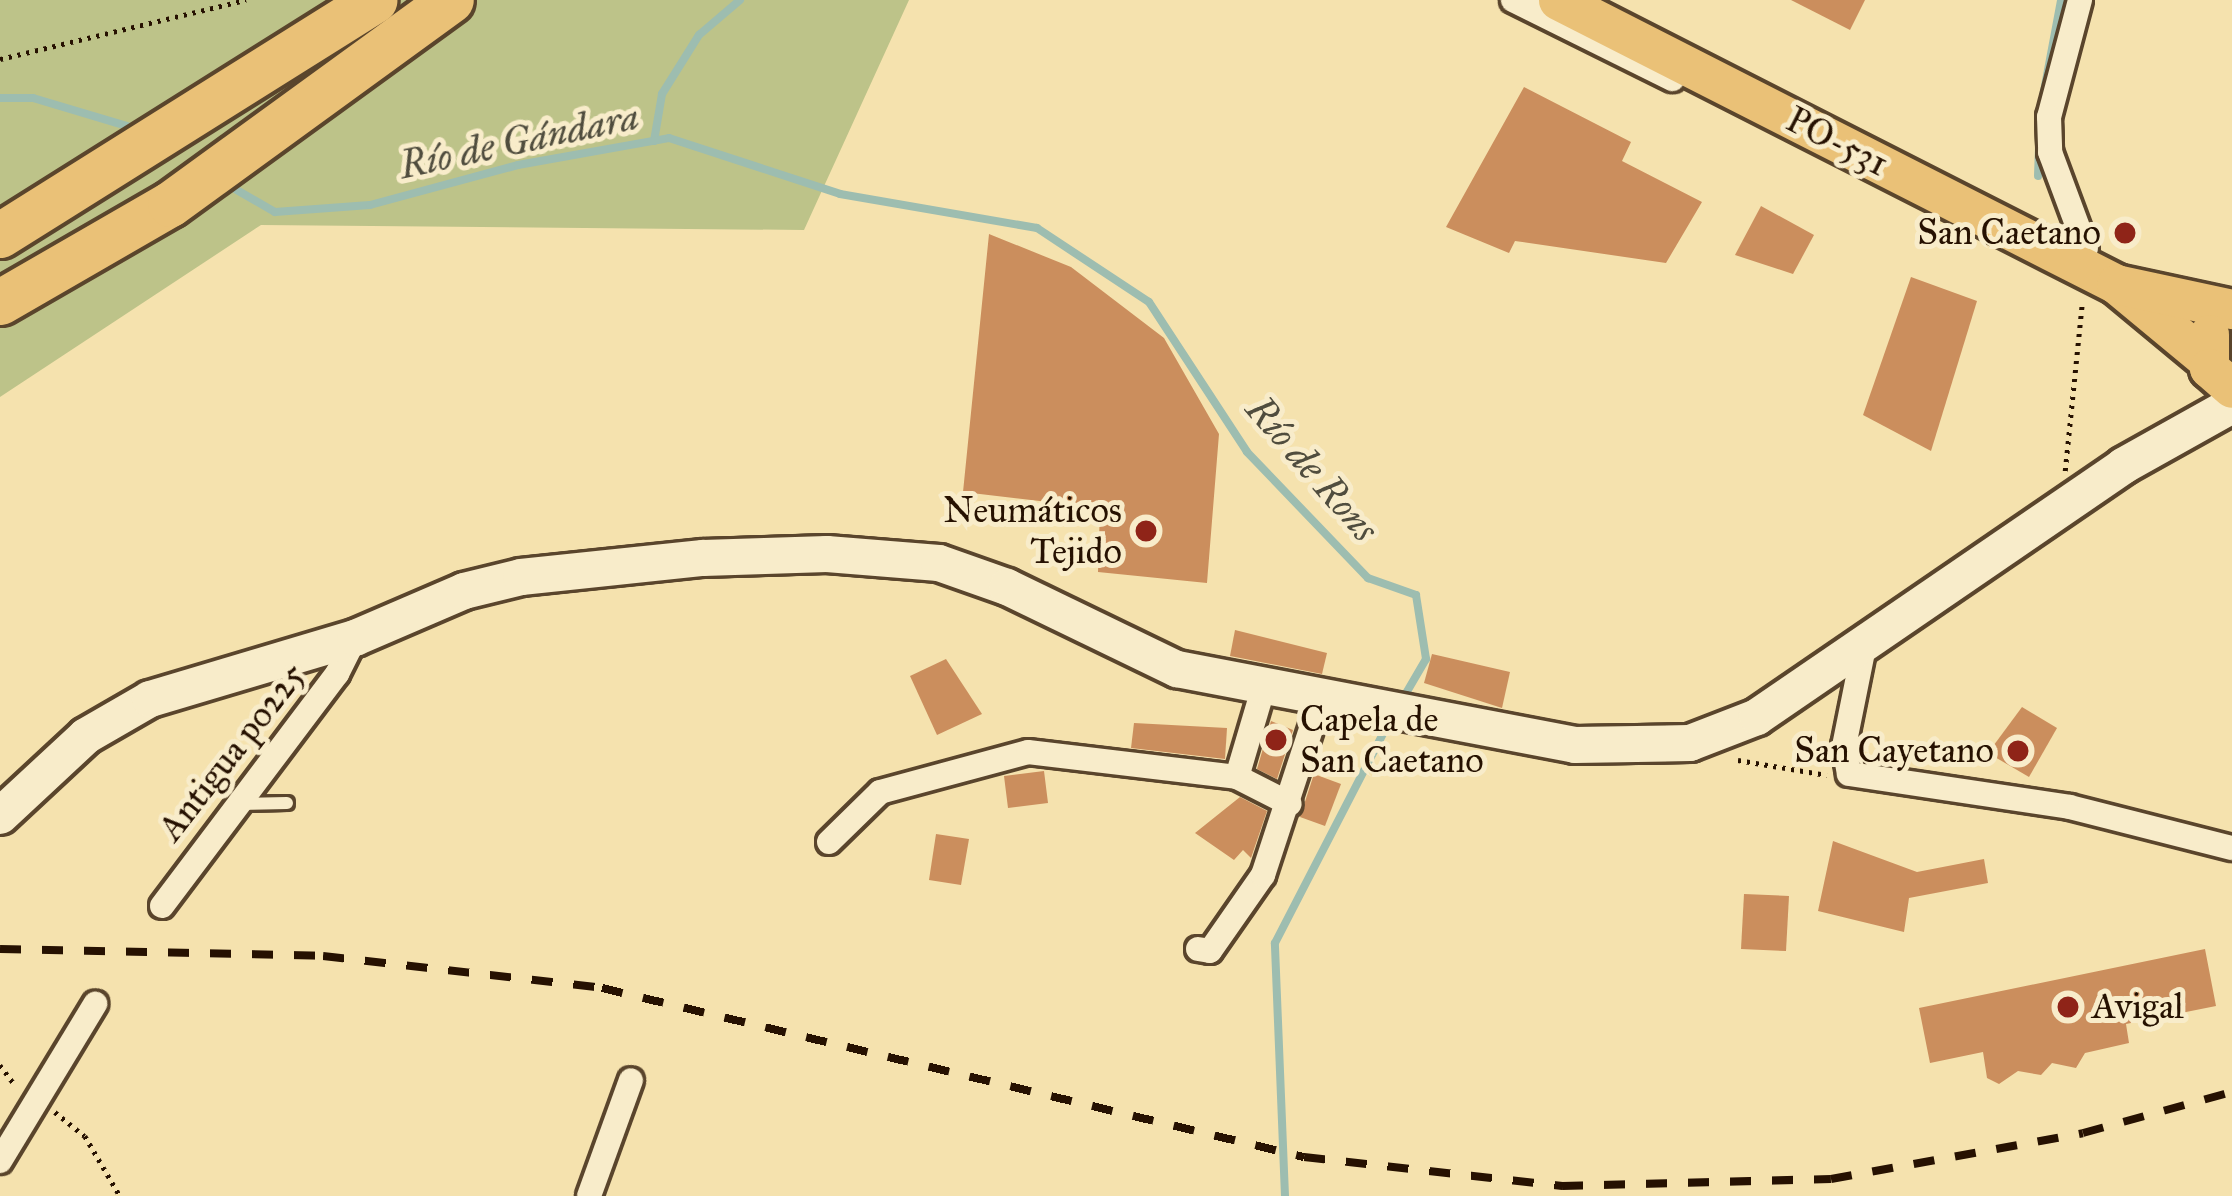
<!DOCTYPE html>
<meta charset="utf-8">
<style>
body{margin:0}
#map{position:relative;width:2232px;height:1196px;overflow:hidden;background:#f5e2ae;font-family:"IM FELL Great Primer",serif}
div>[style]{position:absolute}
.green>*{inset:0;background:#bdc389}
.stream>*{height:8px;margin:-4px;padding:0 4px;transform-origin:4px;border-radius:4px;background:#9dbdb0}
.building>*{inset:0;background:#cb8e5d}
.path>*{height:4.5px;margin-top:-2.25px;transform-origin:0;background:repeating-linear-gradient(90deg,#261101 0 3px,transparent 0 9px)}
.roads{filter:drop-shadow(3px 0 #5a452c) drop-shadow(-3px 0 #5a452c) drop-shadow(0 3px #5a452c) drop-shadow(0 -3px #5a452c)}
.lane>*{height:12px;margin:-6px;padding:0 6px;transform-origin:6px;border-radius:6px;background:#f8ecca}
.street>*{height:24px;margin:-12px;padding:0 12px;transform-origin:12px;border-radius:12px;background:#f8ecca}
.secondary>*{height:36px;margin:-18px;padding:0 18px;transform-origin:18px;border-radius:18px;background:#f8ecca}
.primary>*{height:39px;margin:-19.5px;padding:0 19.5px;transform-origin:19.5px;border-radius:19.5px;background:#eac177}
.highway>*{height:45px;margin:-22.5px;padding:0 22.5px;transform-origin:22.5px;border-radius:22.5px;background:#eac177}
.rail>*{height:8px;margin-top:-4px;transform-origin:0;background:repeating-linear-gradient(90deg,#261101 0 21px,transparent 0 42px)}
.dots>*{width:33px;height:33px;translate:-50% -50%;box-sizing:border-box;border:6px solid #f8ecca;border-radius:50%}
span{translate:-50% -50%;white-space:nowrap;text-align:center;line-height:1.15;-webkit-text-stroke:10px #f8ecca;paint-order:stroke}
.street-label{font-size:36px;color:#261101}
.poi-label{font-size:36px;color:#261101}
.right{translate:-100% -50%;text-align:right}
.left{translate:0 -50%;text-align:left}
.water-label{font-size:39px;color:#504d3e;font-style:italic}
</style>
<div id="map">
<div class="green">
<i style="clip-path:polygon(0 0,909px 0,804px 230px,261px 225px,0 397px)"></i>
</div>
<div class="stream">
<i style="left:0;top:98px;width:33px"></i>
<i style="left:33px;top:98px;width:101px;rotate:16.6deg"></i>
<i style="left:2042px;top:102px;width:104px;rotate:-79.4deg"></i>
<i style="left:654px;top:141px;width:48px;rotate:-80.3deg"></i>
<i style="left:662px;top:94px;width:70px;rotate:-57.9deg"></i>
<i style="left:699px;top:35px;width:54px;rotate:-40.5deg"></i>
<i style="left:2038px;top:176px;width:29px;rotate:-88deg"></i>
<i style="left:235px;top:189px;width:46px;rotate:29.9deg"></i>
<i style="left:275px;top:212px;width:95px;rotate:-4.2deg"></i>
<i style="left:370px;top:205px;width:153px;rotate:-15.1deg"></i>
<i style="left:518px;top:165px;width:153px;rotate:-10.1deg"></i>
<i style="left:669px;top:138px;width:180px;rotate:18.1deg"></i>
<i style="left:840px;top:194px;width:200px;rotate:9.8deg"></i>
<i style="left:1037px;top:228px;width:134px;rotate:33.5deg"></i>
<i style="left:1149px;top:302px;width:179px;rotate:56.8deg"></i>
<i style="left:1247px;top:452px;width:175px;rotate:46.2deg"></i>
<i style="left:1368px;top:578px;width:51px;rotate:19.5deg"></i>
<i style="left:1416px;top:595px;width:65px;rotate:81.1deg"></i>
<i style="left:1426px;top:659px;width:48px;rotate:120.3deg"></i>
<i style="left:1285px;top:1196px;width:253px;rotate:-92.3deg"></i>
<i style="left:1275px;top:943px;width:253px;rotate:-62.7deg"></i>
</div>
<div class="building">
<i style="clip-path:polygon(1791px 0,1865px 0,1850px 30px)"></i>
<i style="clip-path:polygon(1524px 87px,1631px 142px,1622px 161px,1702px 202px,1666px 263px,1515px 241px,1509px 253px,1446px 227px)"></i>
<i style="clip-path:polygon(1761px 206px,1814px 235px,1793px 274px,1735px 255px)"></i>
<i style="clip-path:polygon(989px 234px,1071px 267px,1164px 338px,1219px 434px,1207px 583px,1098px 572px,1100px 508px,963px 492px)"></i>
<i style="clip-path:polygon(1911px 277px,1977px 301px,1931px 451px,1863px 415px)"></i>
<i style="clip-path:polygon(1235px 630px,1327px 653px,1322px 674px,1230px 656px)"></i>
<i style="clip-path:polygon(1432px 654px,1510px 672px,1502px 708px,1424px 683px)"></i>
<i style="clip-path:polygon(946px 659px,982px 714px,937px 735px,910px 676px)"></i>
<i style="clip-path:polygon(2022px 707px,2057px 728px,2029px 777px,1988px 753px)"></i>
<i style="clip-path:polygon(1271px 721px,1293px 730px,1277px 779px,1257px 769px)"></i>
<i style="clip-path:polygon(1134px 723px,1227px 728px,1225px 759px,1131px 748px)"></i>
<i style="clip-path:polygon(1044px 771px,1048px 803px,1008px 808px,1004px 776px)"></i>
<i style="clip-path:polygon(1314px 774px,1341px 784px,1325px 826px,1300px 817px)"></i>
<i style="clip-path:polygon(1240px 797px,1267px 811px,1251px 858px,1243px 850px,1234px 860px,1195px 833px)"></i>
<i style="clip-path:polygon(936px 834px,969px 839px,961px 885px,929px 880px)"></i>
<i style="clip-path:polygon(1833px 841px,1917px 872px,1984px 859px,1988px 883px,1909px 898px,1904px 932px,1818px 911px)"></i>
<i style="clip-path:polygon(1744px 894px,1789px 896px,1786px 951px,1741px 949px)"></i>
<i style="clip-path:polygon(2205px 949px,2216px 1006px,2126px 1024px,2129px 1043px,2085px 1053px,2076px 1068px,2052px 1063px,2041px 1075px,2018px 1071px,1999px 1084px,1987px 1078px,1983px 1052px,1930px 1063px,1919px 1008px)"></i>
</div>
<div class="path">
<i style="left:0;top:59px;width:253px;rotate:-13.5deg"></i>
<i style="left:2065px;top:471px;width:168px;rotate:-84.2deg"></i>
<i style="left:1738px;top:760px;width:90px;rotate:9.6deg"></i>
<i style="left:0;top:1065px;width:26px;rotate:53deg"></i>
<i style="left:55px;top:1112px;width:38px;rotate:39deg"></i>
<i style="left:85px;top:1136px;width:69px;rotate:59.7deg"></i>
</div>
<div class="roads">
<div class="lane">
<i style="left:240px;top:804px;width:47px;rotate:-1.2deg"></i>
</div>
<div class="street">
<i style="left:1513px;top:0;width:178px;rotate:26.4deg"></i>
<i style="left:2080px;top:0;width:121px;rotate:104.8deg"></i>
<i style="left:2049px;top:117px;width:35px;rotate:88deg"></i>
<i style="left:2050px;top:152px;width:103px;rotate:69.6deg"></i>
<i style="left:1864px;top:647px;width:101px;rotate:101.4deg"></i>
<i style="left:1844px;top:746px;width:28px;rotate:80deg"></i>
<i style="left:1849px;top:774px;width:223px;rotate:8.5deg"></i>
<i style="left:2070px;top:807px;width:167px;rotate:14.2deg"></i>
<i style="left:1237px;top:777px;width:95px;rotate:-73.5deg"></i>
<i style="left:829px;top:842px;width:71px;rotate:-44.4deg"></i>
<i style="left:880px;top:792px;width:153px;rotate:-15.1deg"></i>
<i style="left:1028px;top:752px;width:210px;rotate:6.8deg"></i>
<i style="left:1237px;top:777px;width:59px;rotate:27deg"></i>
<i style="left:162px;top:906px;width:291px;rotate:-53deg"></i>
<i style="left:337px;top:674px;width:40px;rotate:-63.4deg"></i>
<i style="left:1198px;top:949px;width:12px;rotate:9deg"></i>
<i style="left:1210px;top:951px;width:93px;rotate:-55.1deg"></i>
<i style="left:1263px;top:875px;width:188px;rotate:-71.8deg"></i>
<i style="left:0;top:1161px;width:184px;rotate:-58.8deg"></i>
<i style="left:589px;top:1196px;width:123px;rotate:-70.1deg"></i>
</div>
<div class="secondary">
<i style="left:0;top:816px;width:117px;rotate:-42.9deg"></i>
<i style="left:86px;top:736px;width:74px;rotate:-30deg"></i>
<i style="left:150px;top:699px;width:214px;rotate:-16.6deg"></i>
<i style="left:355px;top:638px;width:119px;rotate:-23.3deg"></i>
<i style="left:464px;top:591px;width:59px;rotate:-13.8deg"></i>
<i style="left:521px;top:577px;width:183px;rotate:-6deg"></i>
<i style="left:703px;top:558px;width:124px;rotate:-1.8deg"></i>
<i style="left:827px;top:554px;width:112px;rotate:4.6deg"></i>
<i style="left:939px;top:563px;width:72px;rotate:19.4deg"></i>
<i style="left:1007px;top:587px;width:189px;rotate:25.8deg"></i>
<i style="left:1177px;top:669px;width:405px;rotate:10.8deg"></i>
<i style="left:1575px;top:745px;width:115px;rotate:-1deg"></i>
<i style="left:1690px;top:743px;width:72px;rotate:-21.2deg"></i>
<i style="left:1757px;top:717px;width:444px;rotate:-34.4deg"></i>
<i style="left:2123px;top:466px;width:125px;rotate:-29.2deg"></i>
</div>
<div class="primary">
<i style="left:1558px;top:0;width:626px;rotate:26.97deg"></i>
<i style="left:2116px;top:284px;width:116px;rotate:39.7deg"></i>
<i style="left:2116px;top:284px;width:119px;rotate:12.2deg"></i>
<i style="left:2209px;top:334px;width:34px;rotate:90deg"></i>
<i style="left:2209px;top:368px;width:30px;rotate:41deg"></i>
</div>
<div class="highway">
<i style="left:0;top:235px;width:442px;rotate:-32.1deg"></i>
<i style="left:0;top:302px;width:196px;rotate:-30deg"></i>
<i style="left:170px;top:204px;width:347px;rotate:-36deg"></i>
</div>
</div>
<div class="rail">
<i style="left:0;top:949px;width:323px;rotate:1.2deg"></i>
<i style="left:323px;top:956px;width:281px;rotate:6.5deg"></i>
<i style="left:602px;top:988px;width:722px;rotate:13.54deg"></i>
<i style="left:1304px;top:1157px;width:260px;rotate:6.4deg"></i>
<i style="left:1562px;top:1186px;width:269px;rotate:-1.5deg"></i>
<i style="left:1831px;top:1179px;width:256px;rotate:-10.3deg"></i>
<i style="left:2083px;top:1133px;width:155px;rotate:-15.4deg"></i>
</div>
<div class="dots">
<i style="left:2125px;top:233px;background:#8f2418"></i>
<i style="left:1146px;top:531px;background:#8f2418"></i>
<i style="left:1276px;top:740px;background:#8f2418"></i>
<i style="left:2018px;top:751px;background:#8f2418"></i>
<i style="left:2068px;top:1007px;background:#8f2418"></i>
</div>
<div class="street-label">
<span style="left:1837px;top:142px;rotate:27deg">PO-531</span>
<span style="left:232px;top:752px;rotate:-52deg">Antigua po225</span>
</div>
<div class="poi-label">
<span class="right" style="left:2101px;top:233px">San Caetano</span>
<span class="right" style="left:1122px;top:531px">Neumáticos<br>Tejido</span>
<span class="left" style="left:1300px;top:740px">Capela de<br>San Caetano</span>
<span class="right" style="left:1994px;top:751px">San Cayetano</span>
<span class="left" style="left:2092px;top:1007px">Avigal</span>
</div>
<div class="water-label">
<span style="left:519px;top:141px;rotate:-12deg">Río de Gándara</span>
<span style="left:1312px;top:469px;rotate:49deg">Río de Rons</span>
</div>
</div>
